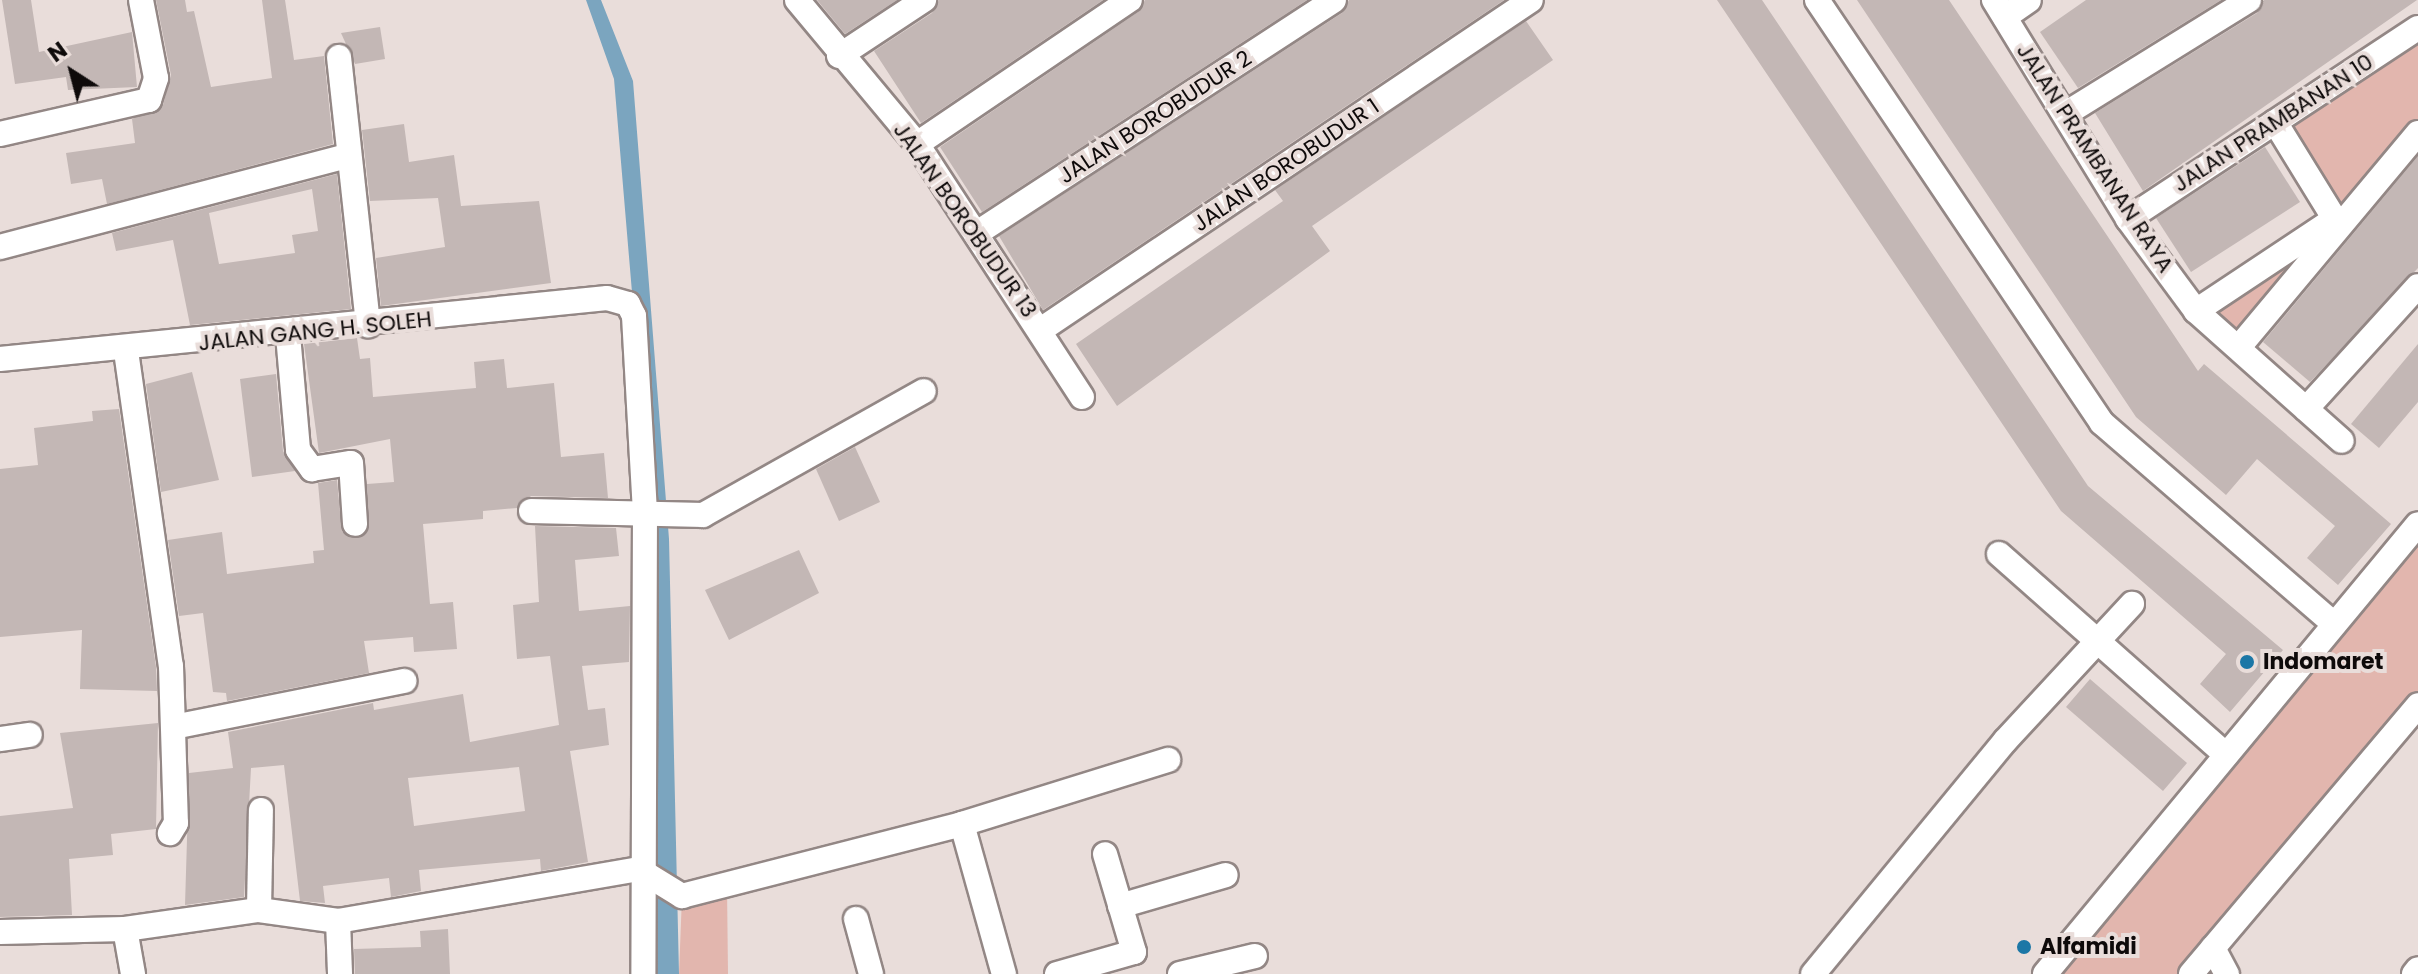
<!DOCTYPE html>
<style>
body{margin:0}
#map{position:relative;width:2418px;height:974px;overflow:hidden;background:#e9ddda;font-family:Poppins,sans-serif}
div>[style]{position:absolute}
.green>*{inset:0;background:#e2b6ae}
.water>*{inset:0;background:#7ba5bf}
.building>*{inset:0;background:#c3b7b5}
.roads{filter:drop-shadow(2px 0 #938785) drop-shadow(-2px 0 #938785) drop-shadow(0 2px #938785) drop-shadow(0 -2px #938785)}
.street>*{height:24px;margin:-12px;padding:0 12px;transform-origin:12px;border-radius:12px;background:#fff}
.dots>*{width:22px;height:22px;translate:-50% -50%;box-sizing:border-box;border:4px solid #e9ddda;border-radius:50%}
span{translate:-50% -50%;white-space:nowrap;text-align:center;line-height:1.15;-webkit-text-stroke:8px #e9ddda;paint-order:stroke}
.street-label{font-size:22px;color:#0e0a0a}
.poi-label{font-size:22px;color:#0e0a0a;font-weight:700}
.left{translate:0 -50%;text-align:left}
.north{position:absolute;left:32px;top:32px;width:80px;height:80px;-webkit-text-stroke:6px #e9ddda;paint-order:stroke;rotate:324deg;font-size:22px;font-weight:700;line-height:32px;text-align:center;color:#0e0a0a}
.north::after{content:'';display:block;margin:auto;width:28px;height:36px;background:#0e0a0a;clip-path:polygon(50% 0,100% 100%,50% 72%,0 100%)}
</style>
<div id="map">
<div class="green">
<i style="clip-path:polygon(2418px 28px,2418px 133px,2239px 347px,2196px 311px,2333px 220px,2275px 122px)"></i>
<i style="clip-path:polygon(2418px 524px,2418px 705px,2191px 974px,2045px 974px)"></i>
<i style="clip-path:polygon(727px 887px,728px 974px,679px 974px,682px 896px)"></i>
</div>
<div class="water">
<i style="clip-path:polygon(586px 0,601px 0,633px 81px,669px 539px,679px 974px,643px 974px,634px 316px,614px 79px)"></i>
</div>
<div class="building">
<i style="clip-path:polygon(2px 0,31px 0,39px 52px,132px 32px,137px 87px,68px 90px,66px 77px,15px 84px)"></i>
<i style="clip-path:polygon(156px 0,185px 0,187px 12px,194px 11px,211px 87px,272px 78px,262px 0,285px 0,294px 60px,324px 56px,333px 144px,107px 204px,102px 179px,71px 184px,66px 153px,135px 143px,132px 119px,163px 105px,171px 75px)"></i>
<i style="clip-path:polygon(817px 0,897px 0,845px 34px)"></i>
<i style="clip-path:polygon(939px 0,1103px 0,921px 123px,874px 51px,932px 13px)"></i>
<i style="clip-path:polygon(1145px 0,1307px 0,982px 212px,940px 147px,1138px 12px)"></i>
<i style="clip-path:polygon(1349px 0,1504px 0,1043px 310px,999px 236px,1342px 13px)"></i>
<i style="clip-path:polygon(1717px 0,1762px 0,2088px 486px,2283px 650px,2230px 712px,2200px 684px,2226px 654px,2061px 511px)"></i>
<i style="clip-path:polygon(1857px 0,1949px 0,2198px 371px,2204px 364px,2391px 524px,2338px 585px,2307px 558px,2335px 526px,2257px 459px,2226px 495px,2136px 417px)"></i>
<i style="clip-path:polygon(2086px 0,2221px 0,2078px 88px,2040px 32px)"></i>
<i style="clip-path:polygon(2264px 0,2417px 0,2143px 191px,2095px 113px,2257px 13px)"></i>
<i style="clip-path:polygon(1526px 21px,1553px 60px,1312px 226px,1330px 251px,1117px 406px,1076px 344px,1283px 201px,1275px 190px)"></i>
<i style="clip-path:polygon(380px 27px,385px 59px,355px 64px,341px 33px)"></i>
<i style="clip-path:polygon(404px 124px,409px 162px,454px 155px,461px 206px,539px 201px,551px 283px,381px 306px,376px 258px,445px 247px,438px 198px,370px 201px,362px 130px)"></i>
<i style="clip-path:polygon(2265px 147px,2300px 202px,2191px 272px,2156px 218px)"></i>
<i style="clip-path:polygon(2418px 156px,2418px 268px,2310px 382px,2263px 342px)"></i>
<i style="clip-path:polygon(evenodd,337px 174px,351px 309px,190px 325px,173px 240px,116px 251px,112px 233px,337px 174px,312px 189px,318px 231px,292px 235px,295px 253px,219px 264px,209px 213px,312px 189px)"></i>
<i style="clip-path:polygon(357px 338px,360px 359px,370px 358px,373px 397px,476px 388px,474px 362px,504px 359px,507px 388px,554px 383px,561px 457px,604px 453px,608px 498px,531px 496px,517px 508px,483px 511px,483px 519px,423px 524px,430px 604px,453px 602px,457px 649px,414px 652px,413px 637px,364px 641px,369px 673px,227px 701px,226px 693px,213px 692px,203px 613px,179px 616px,168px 540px,222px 532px,227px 574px,314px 563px,313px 551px,324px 550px,318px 483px,337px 480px,342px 532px,364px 536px,367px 484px,394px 482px,390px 439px,319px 453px,304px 344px)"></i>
<i style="clip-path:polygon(2418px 344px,2418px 402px,2379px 448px,2351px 424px)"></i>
<i style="clip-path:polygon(192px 372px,219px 480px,161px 492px,146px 384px)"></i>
<i style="clip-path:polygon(276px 374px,283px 451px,295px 471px,252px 477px,240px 379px)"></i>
<i style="clip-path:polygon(119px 409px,156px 667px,157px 691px,80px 689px,82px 630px,0 637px,0 469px,38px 465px,34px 428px,93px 421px,92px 411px)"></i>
<i style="clip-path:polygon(855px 447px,880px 502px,839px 521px,816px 469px)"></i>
<i style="clip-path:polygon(evenodd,535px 526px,616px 528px,619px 556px,575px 560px,579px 611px,630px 606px,629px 662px,582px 666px,588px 710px,605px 708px,609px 745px,570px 751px,588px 862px,541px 871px,540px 859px,419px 870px,421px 891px,391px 897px,389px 878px,323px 886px,325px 903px,300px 901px,284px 765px,251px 768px,244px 897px,185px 905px,189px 773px,233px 768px,228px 732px,373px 703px,374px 710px,463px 694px,470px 742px,559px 725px,550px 656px,517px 659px,513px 605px,539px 602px,535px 526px,519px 767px,525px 811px,414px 826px,408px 778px,519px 767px)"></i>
<i style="clip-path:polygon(799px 550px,819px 593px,729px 640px,705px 590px)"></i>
<i style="clip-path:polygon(2090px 679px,2187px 763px,2163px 791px,2066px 707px)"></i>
<i style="clip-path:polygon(158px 723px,156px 829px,111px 834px,113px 855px,69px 859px,72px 915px,0 917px,0 816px,73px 808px,60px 733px)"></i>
<i style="clip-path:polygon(448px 929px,450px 974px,355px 974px,354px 949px,421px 947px,420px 931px)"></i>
</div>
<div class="roads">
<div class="street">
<i style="left:797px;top:0;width:187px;rotate:50.2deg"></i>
<i style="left:917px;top:144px;width:302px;rotate:56.9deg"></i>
<i style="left:1817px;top:0;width:510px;rotate:56.03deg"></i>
<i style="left:2102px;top:423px;width:306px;rotate:40.9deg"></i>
<i style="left:1994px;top:0;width:257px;rotate:58.5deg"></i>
<i style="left:2128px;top:219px;width:114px;rotate:53.5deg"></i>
<i style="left:2196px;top:311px;width:195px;rotate:41.7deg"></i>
<i style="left:2005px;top:17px;width:29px;rotate:-35deg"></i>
<i style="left:839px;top:56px;width:102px;rotate:-33.4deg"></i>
<i style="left:339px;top:57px;width:270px;rotate:83.8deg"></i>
<i style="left:2067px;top:113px;width:214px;rotate:-31.8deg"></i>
<i style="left:2275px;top:122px;width:122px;rotate:58.4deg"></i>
<i style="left:0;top:134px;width:153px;rotate:-12.9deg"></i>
<i style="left:149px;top:100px;width:23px;rotate:-72deg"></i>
<i style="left:156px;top:78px;width:79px;rotate:-100.9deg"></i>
<i style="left:917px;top:144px;width:257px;rotate:-34.1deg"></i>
<i style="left:2128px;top:219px;width:347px;rotate:-33.4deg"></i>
<i style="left:977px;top:233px;width:426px;rotate:-33.1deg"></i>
<i style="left:0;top:247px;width:360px;rotate:-14.7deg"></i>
<i style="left:2196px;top:311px;width:164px;rotate:-33.6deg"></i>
<i style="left:1042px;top:329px;width:589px;rotate:-33.93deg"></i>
<i style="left:288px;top:335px;width:115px;rotate:85deg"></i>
<i style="left:298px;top:450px;width:24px;rotate:54deg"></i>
<i style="left:312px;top:469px;width:39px;rotate:-9deg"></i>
<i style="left:351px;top:463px;width:61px;rotate:86.2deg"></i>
<i style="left:2239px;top:347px;width:279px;rotate:-50.1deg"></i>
<i style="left:126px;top:351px;width:318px;rotate:81.9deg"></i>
<i style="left:171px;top:666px;width:157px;rotate:88.2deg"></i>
<i style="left:176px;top:823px;width:12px;rotate:121deg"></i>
<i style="left:0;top:359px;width:610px;rotate:-5.74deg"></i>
<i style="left:607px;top:298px;width:22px;rotate:16deg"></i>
<i style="left:628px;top:304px;width:13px;rotate:63deg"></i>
<i style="left:634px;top:316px;width:194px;rotate:86.8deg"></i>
<i style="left:645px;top:510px;width:464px;rotate:90.2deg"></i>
<i style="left:2306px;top:409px;width:166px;rotate:-47.7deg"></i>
<i style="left:531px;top:511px;width:172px;rotate:1.3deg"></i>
<i style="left:703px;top:515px;width:253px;rotate:-29.3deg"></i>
<i style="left:1999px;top:554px;width:303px;rotate:41.5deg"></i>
<i style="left:174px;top:727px;width:235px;rotate:-11.3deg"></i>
<i style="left:0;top:739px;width:30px;rotate:-8deg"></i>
<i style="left:962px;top:824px;width:156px;rotate:74.4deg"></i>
<i style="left:1120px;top:906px;width:110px;rotate:-16.3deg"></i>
<i style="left:259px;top:910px;width:100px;rotate:-88.9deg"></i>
<i style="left:856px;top:919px;width:57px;rotate:74.7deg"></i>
<i style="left:338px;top:921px;width:53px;rotate:87.8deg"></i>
<i style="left:125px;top:929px;width:46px;rotate:79.9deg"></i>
<i style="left:0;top:932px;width:125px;rotate:-1.4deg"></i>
<i style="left:125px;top:929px;width:135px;rotate:-8.1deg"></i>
<i style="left:259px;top:910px;width:80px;rotate:7.9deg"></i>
<i style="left:338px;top:921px;width:304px;rotate:-9.8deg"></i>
<i style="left:638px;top:869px;width:52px;rotate:31.5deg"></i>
<i style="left:682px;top:896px;width:289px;rotate:-14.4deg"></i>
<i style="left:962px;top:824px;width:216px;rotate:-17.3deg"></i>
<i style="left:2213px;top:948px;width:30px;rotate:62deg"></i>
<i style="left:1057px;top:974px;width:80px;rotate:-15.9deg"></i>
<i style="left:1134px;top:952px;width:102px;rotate:-106.5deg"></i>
<i style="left:1180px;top:974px;width:77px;rotate:-13.5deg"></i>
<i style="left:1813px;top:974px;width:302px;rotate:-50.5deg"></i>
<i style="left:2005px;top:741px;width:187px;rotate:-47.2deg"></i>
<i style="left:2045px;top:974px;width:584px;rotate:-50.35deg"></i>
<i style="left:2191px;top:974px;width:352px;rotate:-49.8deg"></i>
<i style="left:2414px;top:974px;width:6px;rotate:-51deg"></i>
</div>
</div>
<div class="dots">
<i style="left:2247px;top:662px;background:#1c77a6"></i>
<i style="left:2024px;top:947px;background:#1c77a6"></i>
</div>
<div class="street-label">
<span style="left:1155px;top:117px;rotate:-33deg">JALAN BOROBUDUR 2</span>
<span style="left:2273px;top:123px;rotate:-33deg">JALAN PRAMBANAN 10</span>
<span style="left:2095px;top:158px;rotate:57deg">JALAN PRAMBANAN RAYA</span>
<span style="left:1286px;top:165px;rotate:-34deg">JALAN BOROBUDUR 1</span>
<span style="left:965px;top:220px;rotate:55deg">JALAN BOROBUDUR 13</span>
<span style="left:315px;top:331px;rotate:-6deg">JALAN GANG H. SOLEH</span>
</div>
<div class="poi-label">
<span class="left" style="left:2263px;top:662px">Indomaret</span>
<span class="left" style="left:2040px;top:947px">Alfamidi</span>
</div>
<div class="north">N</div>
</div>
